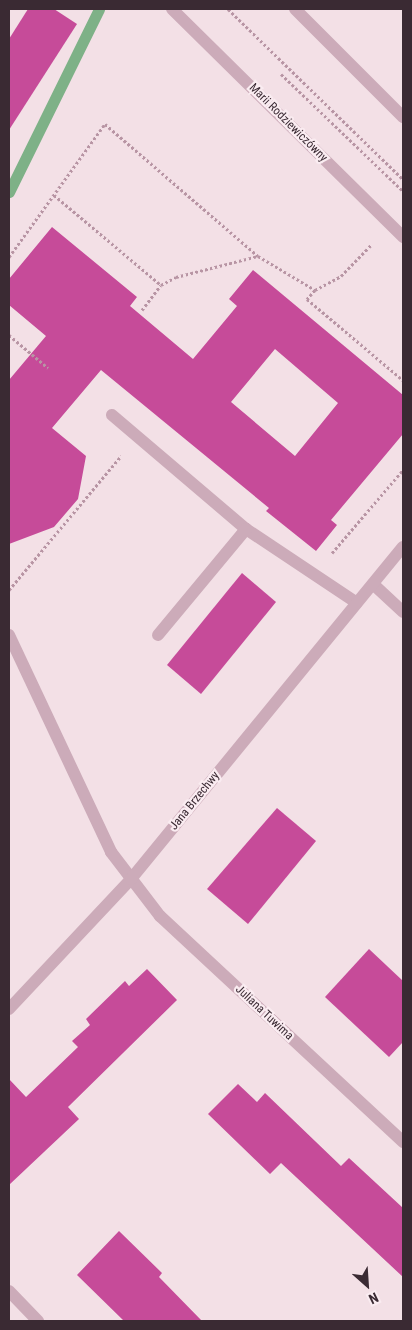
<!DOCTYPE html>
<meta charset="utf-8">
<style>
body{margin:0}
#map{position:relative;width:412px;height:1330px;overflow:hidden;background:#f3e0e6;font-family:"Roboto Condensed",sans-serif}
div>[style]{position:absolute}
.stream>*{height:11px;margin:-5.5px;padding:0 5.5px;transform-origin:5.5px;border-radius:5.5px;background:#7eb187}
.building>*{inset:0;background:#c64b99}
.path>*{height:3px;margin-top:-1.5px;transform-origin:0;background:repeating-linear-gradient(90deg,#b895a4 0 2.5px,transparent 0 5px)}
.minor>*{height:12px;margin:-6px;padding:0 6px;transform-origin:6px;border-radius:6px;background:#ccabb9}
span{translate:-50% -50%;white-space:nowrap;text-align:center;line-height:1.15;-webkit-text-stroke:4.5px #faecf1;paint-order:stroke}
.street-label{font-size:12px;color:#3a2a33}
.frame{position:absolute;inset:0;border:10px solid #3a2a33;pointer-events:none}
.north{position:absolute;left:342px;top:1260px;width:50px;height:50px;-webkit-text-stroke:4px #faecf1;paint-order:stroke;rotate:154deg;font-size:14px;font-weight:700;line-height:20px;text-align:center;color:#3a2a33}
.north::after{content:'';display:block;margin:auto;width:18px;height:22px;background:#3a2a33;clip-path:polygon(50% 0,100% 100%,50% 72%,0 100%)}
</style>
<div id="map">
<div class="stream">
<i style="left:9px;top:192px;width:204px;rotate:-63.8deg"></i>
</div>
<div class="building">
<i style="clip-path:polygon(28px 9px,54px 9px,77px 24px,9px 130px,9px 39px)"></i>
<i style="clip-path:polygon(evenodd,52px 227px,137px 297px,130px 306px,193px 359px,237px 306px,229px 299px,253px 270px,403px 395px,403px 434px,331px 520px,337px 525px,316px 551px,266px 511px,269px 508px,101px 370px,52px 428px,86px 456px,78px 499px,54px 527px,9px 544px,9px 380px,46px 336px,9px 305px,9px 279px,52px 227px,275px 349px,338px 403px,295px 456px,231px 402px,275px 349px)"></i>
<i style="clip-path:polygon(242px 573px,276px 602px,201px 694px,167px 665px)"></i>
<i style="clip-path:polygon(277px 808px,316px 841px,248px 924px,207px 889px)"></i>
<i style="clip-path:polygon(369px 949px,403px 981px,403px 1042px,389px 1057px,325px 997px)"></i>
<i style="clip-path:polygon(147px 969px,177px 1000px,68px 1107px,79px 1119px,9px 1185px,9px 1079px,26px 1097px,78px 1047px,72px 1041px,90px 1025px,86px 1019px,125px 981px,129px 986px)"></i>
<i style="clip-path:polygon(238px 1084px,257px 1102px,265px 1093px,341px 1166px,349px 1158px,403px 1208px,403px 1277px,281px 1163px,270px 1174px,208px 1114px)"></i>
<i style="clip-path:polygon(119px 1231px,162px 1273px,159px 1277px,202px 1321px,124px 1321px,77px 1275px)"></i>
</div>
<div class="path">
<i style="left:228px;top:9px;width:244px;rotate:44.2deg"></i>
<i style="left:281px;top:74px;width:169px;rotate:43.8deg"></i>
<i style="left:54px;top:195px;width:140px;rotate:40.1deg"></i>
<i style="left:9px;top:257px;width:164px;rotate:-54.2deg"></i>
<i style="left:105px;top:124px;width:202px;rotate:40.8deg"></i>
<i style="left:315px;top:290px;width:12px;rotate:132deg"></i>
<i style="left:307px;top:299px;width:126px;rotate:40.2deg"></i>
<i style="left:142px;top:310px;width:31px;rotate:-53deg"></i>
<i style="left:161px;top:285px;width:17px;rotate:-28deg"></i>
<i style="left:176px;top:277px;width:85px;rotate:-14.4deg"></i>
<i style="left:258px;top:256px;width:66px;rotate:30.8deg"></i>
<i style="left:315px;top:290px;width:30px;rotate:-28deg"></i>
<i style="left:341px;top:276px;width:43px;rotate:-45.9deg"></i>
<i style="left:9px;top:335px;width:51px;rotate:40.2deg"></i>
<i style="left:332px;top:553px;width:109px;rotate:-49.5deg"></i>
<i style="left:9px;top:590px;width:175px;rotate:-50.1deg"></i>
</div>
<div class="minor">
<i style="left:172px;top:9px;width:325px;rotate:44.6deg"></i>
<i style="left:295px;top:9px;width:153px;rotate:45deg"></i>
<i style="left:112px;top:415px;width:176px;rotate:40.4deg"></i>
<i style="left:246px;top:529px;width:133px;rotate:33.7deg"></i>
<i style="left:373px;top:584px;width:41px;rotate:43deg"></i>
<i style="left:9px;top:635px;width:240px;rotate:64.8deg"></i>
<i style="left:111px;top:852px;width:81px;rotate:52.6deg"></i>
<i style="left:160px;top:916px;width:332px;rotate:42.9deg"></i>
<i style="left:158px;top:635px;width:138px;rotate:-50.3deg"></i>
<i style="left:9px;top:1009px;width:178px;rotate:-46.8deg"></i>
<i style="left:131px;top:879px;width:429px;rotate:-50.7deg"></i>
<i style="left:9px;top:1291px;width:42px;rotate:46deg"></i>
</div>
<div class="street-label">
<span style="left:288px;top:123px;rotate:45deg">Marii Rodziewiczówny</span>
<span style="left:195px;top:801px;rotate:-51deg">Jana Brzechwy</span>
<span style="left:264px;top:1013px;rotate:43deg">Juliana Tuwima</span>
</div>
<div class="frame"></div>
<div class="north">N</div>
</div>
